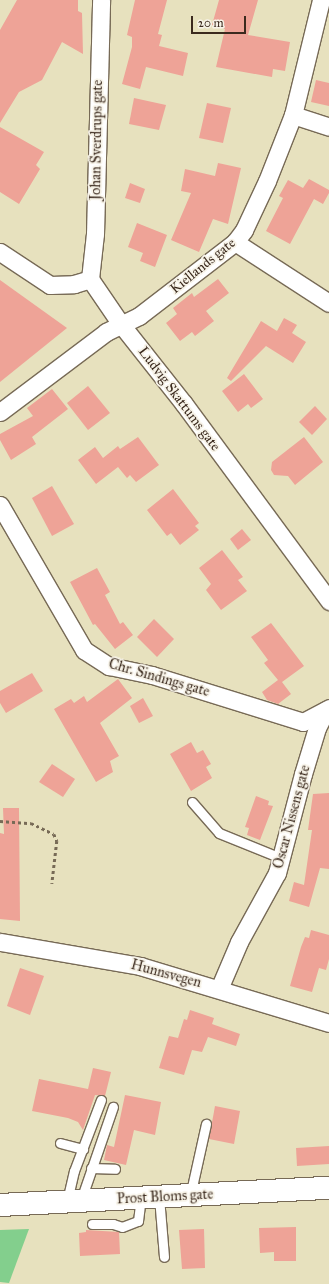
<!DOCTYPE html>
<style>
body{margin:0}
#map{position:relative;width:329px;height:1284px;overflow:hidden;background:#e7e1be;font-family:"IM FELL Great Primer",serif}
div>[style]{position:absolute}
.green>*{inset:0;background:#83cf8d}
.building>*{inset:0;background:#eea397}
.path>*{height:2.5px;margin-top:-1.25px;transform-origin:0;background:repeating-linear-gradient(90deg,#776a56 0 3px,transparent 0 6px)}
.roads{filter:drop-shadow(1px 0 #776a56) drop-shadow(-1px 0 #776a56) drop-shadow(0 1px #776a56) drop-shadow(0 -1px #776a56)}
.lane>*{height:9px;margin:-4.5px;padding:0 4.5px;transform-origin:4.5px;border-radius:4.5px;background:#fff}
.street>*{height:17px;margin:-8.5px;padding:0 8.5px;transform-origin:8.5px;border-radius:8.5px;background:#fff}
.secondary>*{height:22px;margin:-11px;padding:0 11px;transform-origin:11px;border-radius:11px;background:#fff}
span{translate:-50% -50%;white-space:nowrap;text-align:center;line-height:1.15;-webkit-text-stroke:3.5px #f7f3e8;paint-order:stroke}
.street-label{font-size:14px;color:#3b2a1e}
.scale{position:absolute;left:191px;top:16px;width:55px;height:18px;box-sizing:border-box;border:2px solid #3b2a1e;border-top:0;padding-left:5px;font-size:12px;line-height:14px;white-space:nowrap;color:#3b2a1e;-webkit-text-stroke:3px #f7f3e8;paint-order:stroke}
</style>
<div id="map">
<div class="green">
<i style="clip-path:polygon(29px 1229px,9px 1283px,0 1282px,0 1230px)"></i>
</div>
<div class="building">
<i style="clip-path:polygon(17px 0,78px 0,78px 11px,82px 13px,83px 54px,62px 42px,42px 80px,19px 92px,0 123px,0 30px)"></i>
<i style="clip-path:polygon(135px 0,167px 0,158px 34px,162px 35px,159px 46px,188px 53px,183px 76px,146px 67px,140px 89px,122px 84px,132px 47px,132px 37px,127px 35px)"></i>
<i style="clip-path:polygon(219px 0,258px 0,248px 35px,290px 42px,285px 71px,273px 69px,272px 77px,216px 67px,225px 29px,212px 25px)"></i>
<i style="clip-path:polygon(316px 80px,329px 83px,329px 106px,311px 102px)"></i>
<i style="clip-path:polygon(134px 98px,166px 105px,159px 130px,129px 124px)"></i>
<i style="clip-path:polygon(207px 103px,231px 108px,223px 143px,199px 138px)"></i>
<i style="clip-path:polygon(0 127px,44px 152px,36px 165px,40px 169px,19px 204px,0 192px)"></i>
<i style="clip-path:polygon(218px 163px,241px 168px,228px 224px,213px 219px,199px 252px,171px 240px,191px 193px,181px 191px,185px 169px,215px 176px)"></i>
<i style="clip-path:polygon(309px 179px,329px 190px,329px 193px,323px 204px,314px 199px,290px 244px,266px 231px,283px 198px,279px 196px,288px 180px,303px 188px)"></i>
<i style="clip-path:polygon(130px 183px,145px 189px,140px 203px,125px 198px)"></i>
<i style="clip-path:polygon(137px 223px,167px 235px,155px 267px,140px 261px,143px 253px,128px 247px)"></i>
<i style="clip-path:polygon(218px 279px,229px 293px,206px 311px,214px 321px,195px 336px,192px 332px,180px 341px,166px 323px,177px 314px,173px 308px,192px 293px,194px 297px)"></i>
<i style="clip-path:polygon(0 280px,67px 328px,0 382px)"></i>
<i style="clip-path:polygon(284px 318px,297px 325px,292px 333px,306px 342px,293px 363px,266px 346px,231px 381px,227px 378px,261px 321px,277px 331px)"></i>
<i style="clip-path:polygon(244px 374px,263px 399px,251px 408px,248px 404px,238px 412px,222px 391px)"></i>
<i style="clip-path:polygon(88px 386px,110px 413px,88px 430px,67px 403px)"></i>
<i style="clip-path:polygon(52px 389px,68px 409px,32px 437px,36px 444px,11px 460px,0 440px,0 434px,33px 416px,27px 408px)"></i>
<i style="clip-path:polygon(315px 406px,327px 419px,312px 435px,299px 422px)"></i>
<i style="clip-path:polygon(138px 437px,159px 465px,136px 482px,130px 475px,127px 478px,118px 467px,96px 484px,78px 460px,95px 447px,103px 458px,118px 446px,120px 449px)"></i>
<i style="clip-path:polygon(304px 437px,323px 462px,295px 485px,288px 476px,274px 475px,271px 470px,272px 462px)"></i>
<i style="clip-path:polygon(52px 486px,74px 524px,52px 536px,32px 498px)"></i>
<i style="clip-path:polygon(173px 489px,199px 523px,195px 526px,199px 530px,180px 545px,171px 533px,167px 536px,147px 510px)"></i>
<i style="clip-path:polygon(242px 529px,251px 540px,238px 550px,230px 539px)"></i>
<i style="clip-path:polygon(222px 550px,243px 577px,238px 580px,247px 591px,221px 610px,206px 590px,211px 584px,199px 568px)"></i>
<i style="clip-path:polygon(97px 568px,110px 592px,105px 595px,120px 624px,123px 622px,133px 635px,115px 649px,95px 624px,93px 625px,70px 582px)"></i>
<i style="clip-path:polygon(154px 619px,174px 639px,157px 657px,137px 637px)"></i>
<i style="clip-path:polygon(271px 623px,304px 666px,282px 682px,291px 694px,278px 704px,267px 700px,262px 692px,278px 680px,264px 663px,268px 660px,251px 637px)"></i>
<i style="clip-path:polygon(32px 673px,43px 691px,6px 713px,0 703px,0 691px)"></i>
<i style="clip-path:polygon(118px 679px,132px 698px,100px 723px,119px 756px,110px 761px,113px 772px,96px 782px,54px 709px,71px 699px,74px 703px,84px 696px,87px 702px)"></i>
<i style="clip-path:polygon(143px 698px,153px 716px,139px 723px,130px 706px)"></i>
<i style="clip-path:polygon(191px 742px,197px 753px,203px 750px,211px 764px,206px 767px,212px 778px,191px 791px,170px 754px)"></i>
<i style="clip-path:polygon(52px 764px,75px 779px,63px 797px,39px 782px)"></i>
<i style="clip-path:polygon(329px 793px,329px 869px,320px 868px,309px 907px,289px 901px,294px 882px,304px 885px,312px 830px,308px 830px,313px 794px)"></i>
<i style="clip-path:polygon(256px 796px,269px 801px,268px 805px,273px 806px,260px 840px,247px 835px,249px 828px,245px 827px)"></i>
<i style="clip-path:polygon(3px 808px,19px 808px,20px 921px,0 919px,0 833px,4px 834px)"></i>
<i style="clip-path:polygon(311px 930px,329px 935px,329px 959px,326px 970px,319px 968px,312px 992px,290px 986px,301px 947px,305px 937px,309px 938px)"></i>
<i style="clip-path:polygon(20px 968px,44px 976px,30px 1015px,7px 1006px)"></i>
<i style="clip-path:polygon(190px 1010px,214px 1018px,212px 1024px,240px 1034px,236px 1046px,208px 1037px,202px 1052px,192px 1050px,184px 1075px,159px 1068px,169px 1036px,178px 1038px,184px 1019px,187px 1020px)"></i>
<i style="clip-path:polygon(93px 1068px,111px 1072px,105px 1096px,95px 1095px,83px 1130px,78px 1122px,68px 1118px,32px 1111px,39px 1079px,88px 1089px)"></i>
<i style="clip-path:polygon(125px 1095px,161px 1102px,155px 1135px,134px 1130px,126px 1165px,104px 1160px,107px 1145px,114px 1147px)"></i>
<i style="clip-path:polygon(215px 1106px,240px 1111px,234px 1144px,209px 1139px)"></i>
<i style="clip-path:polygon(329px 1146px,329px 1164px,297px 1166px,296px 1148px)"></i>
<i style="clip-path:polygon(296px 1227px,296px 1261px,274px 1261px,274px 1252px,260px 1253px,259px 1228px)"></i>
<i style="clip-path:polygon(204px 1229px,205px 1268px,182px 1269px,179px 1230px)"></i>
<i style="clip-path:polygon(86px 1230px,119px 1232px,120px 1254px,80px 1256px,79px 1233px,86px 1232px)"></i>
</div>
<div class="path">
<i style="left:0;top:821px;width:31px;rotate:4deg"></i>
<i style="left:31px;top:823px;width:25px;rotate:26deg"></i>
<i style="left:54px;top:834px;width:8px;rotate:67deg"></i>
<i style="left:57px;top:841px;width:43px;rotate:96.6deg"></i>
</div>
<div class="roads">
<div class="lane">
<i style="left:192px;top:802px;width:41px;rotate:48.9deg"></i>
<i style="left:219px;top:833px;width:67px;rotate:22deg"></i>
<i style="left:60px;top:1143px;width:24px;rotate:15deg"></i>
<i style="left:91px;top:1168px;width:24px;rotate:2deg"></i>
<i style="left:84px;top:1191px;width:89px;rotate:-71deg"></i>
<i style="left:190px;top:1196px;width:74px;rotate:-77.5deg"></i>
<i style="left:159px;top:1197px;width:60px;rotate:85.2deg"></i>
<i style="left:67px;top:1201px;width:31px;rotate:-77deg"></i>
<i style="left:74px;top:1171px;width:76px;rotate:-69.2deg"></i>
<i style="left:92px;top:1224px;width:21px"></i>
<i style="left:113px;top:1224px;width:9px;rotate:18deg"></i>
<i style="left:122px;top:1227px;width:17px;rotate:-21deg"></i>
<i style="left:138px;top:1221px;width:23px;rotate:-83deg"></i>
</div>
<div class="street">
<i style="left:293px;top:115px;width:38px;rotate:18deg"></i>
<i style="left:235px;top:242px;width:112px;rotate:33deg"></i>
<i style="left:0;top:252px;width:60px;rotate:33.4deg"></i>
<i style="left:50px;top:285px;width:24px;rotate:-2deg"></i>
<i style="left:74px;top:284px;width:17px;rotate:-17deg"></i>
<i style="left:90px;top:279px;width:53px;rotate:55.7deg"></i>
<i style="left:120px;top:323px;width:103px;rotate:51.7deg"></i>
<i style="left:184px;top:404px;width:245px;rotate:53.6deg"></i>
<i style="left:90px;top:279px;width:45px;rotate:-83.7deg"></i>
<i style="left:95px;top:234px;width:234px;rotate:-88.5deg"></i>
<i style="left:0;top:412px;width:133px;rotate:-37deg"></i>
<i style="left:106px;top:332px;width:37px;rotate:-26deg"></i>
<i style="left:139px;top:316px;width:121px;rotate:-37.6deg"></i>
<i style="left:235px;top:242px;width:15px;rotate:-53deg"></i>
<i style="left:244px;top:230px;width:54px;rotate:-64.9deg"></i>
<i style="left:267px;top:181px;width:71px;rotate:-68.5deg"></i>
<i style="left:293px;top:115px;width:118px;rotate:-76.3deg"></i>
<i style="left:0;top:505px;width:168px;rotate:59.9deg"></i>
<i style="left:84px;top:650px;width:30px;rotate:33deg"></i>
<i style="left:109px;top:666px;width:44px;rotate:11.8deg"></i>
<i style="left:152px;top:675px;width:158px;rotate:17.3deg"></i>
<i style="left:303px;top:722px;width:30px;rotate:-28deg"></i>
<i style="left:0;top:942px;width:142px;rotate:9.7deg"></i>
<i style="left:140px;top:966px;width:197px;rotate:16.8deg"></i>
<i style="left:219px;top:989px;width:51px;rotate:-66.9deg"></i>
<i style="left:239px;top:942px;width:79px;rotate:-61.2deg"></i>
<i style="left:277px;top:873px;width:102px;rotate:-75.3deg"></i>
<i style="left:303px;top:774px;width:48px;rotate:-73.1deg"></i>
<i style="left:317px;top:728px;width:20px;rotate:-63deg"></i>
</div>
<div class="secondary">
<i style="left:0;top:1205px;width:329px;rotate:-3deg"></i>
</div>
</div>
<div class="street-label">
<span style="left:97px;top:140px;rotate:-89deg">Johan Sverdrups gate</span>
<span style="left:203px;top:266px;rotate:-39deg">Kiellands gate</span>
<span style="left:179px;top:399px;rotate:53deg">Ludvig Skattums gate</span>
<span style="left:159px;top:678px;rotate:16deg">Chr. Sindings gate</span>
<span style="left:292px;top:817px;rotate:-75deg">Oscar Nissens gate</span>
<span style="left:166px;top:974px;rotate:15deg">Hunnsvegen</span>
<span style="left:165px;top:1197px;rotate:-3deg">Prost Bloms gate</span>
</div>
<div class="scale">20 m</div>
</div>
